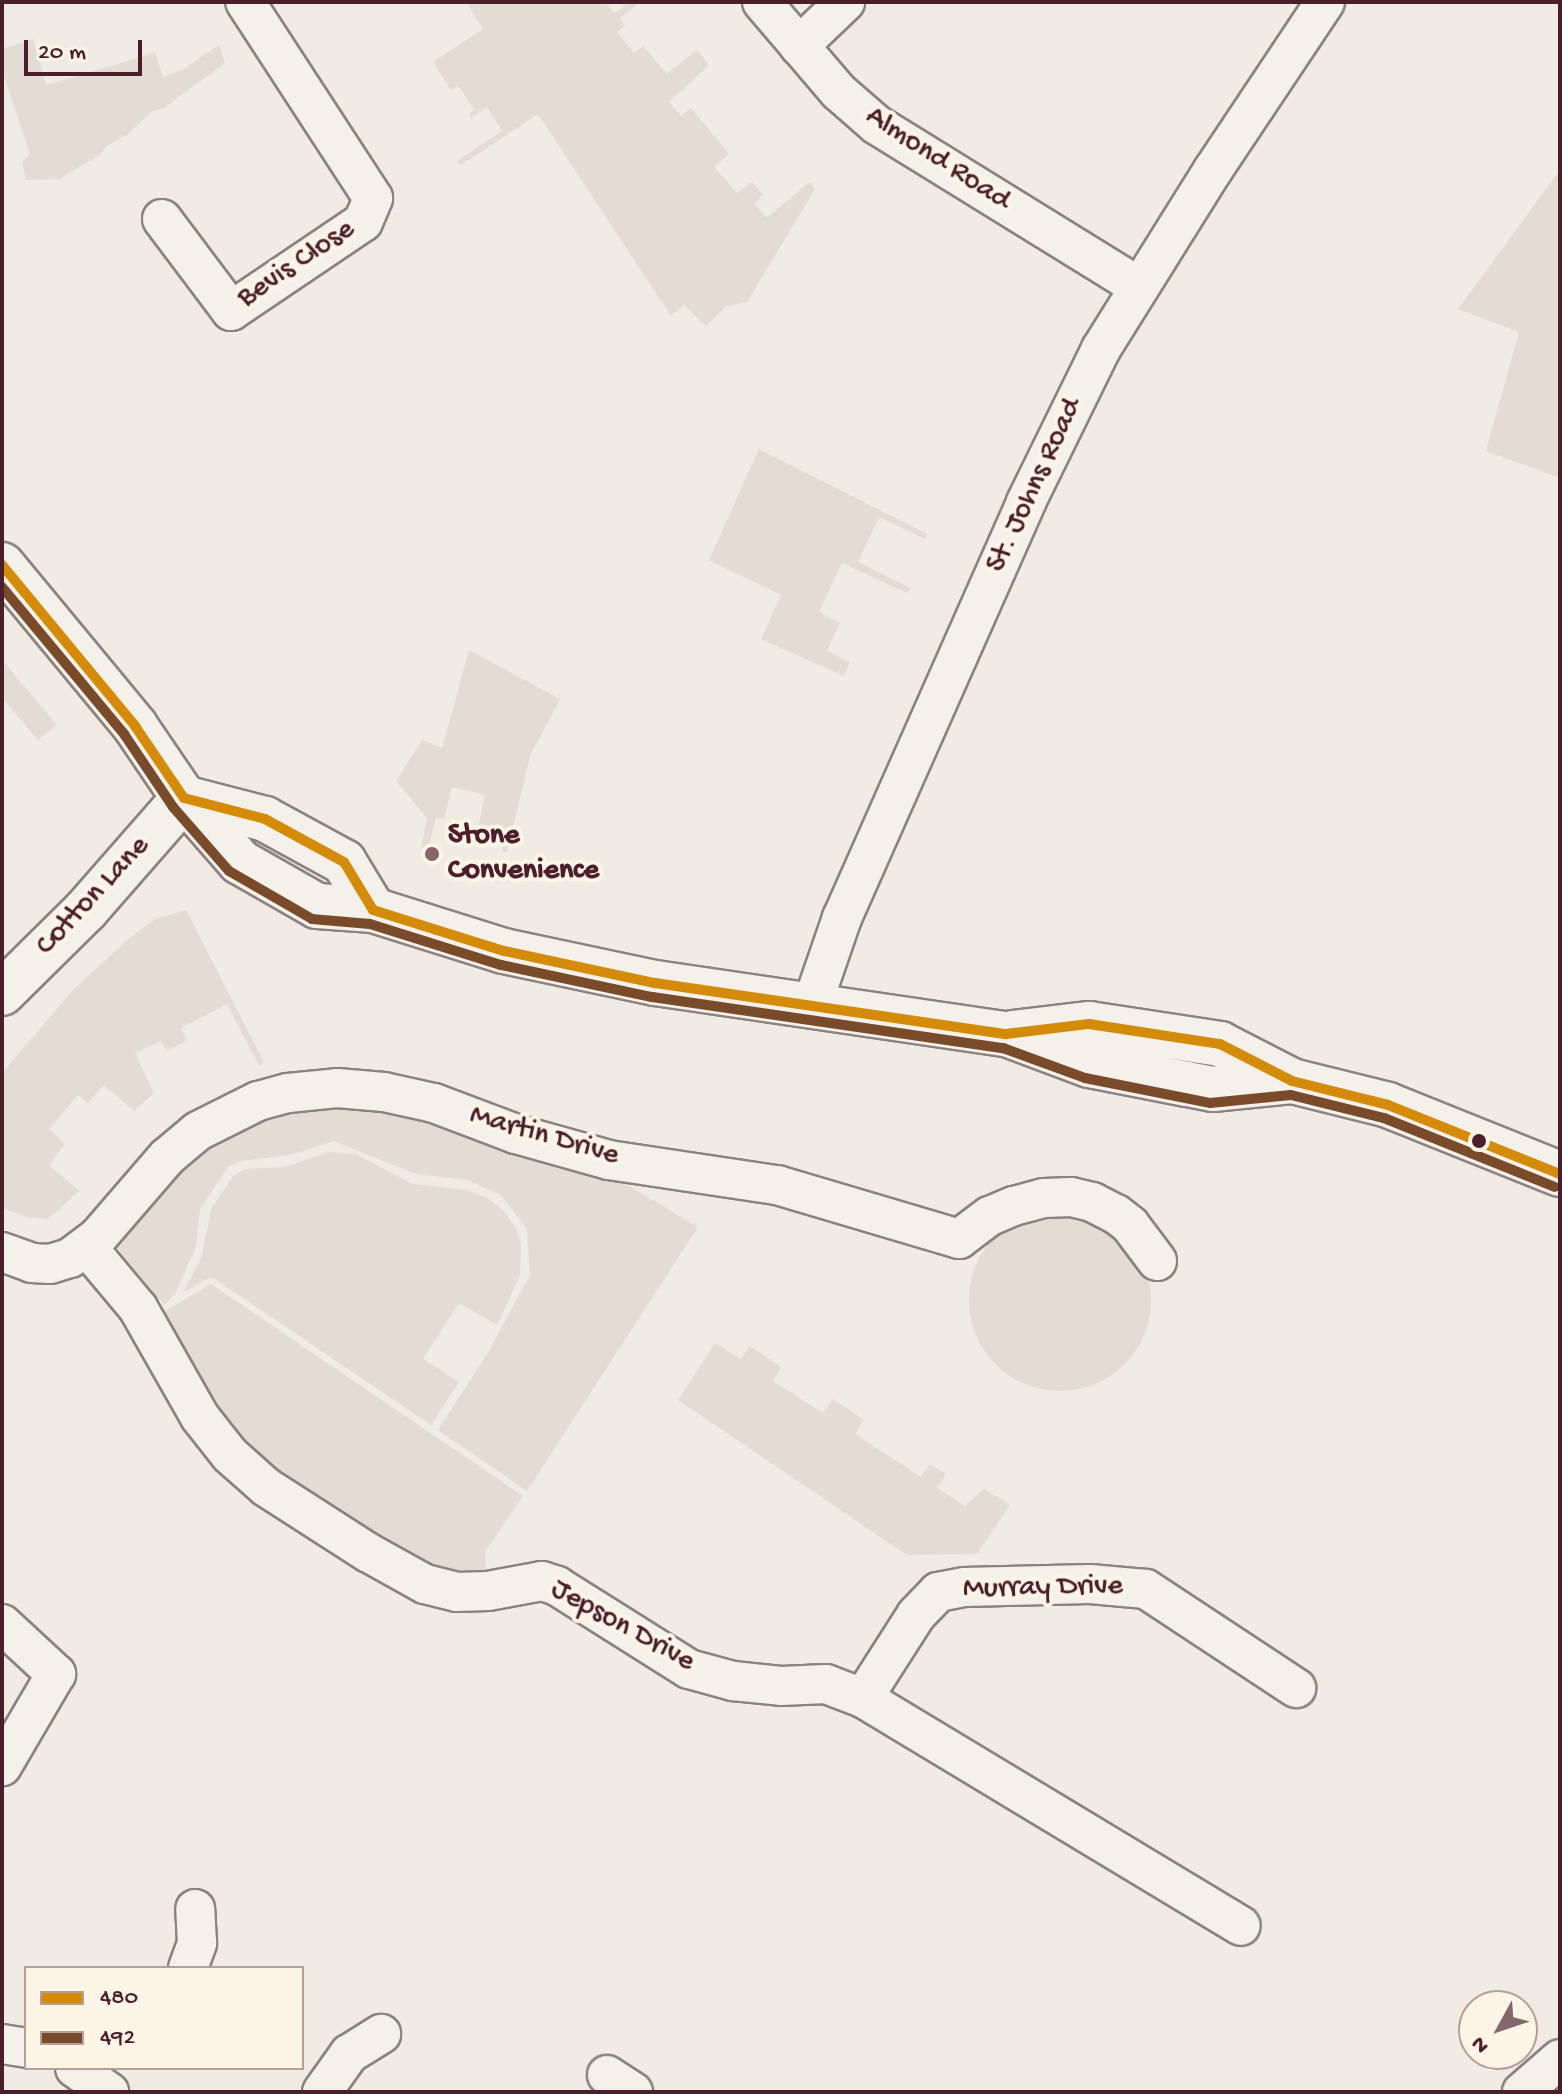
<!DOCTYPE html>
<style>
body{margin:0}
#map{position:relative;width:1562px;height:2094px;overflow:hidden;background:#f0ebe3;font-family:"Gochi Hand",sans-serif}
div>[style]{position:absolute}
.green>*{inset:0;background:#e4dbd2}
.round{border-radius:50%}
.roads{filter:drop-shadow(2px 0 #8d8281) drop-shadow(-2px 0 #8d8281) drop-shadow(0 2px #8d8281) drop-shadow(0 -2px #8d8281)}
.minor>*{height:38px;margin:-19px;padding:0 19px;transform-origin:19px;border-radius:19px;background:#f4f1eb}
.secondary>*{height:44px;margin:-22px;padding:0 22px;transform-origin:22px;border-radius:22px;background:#f4f1eb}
.primary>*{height:44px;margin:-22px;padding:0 22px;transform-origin:22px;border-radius:22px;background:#f4f1eb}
.bus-1>*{height:10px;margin:-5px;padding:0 5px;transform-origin:5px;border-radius:5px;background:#d48b09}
.bus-2>*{height:10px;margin:-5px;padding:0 5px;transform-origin:5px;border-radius:5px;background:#7a4b2a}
.dots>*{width:22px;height:22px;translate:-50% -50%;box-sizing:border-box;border:4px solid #fcf5e5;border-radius:50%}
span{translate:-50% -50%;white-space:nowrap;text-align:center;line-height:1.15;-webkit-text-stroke:8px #fcf5e5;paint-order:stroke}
.street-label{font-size:30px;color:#4a1f2b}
.poi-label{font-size:30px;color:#4a1f2b;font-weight:700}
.left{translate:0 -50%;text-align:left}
.frame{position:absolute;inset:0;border:4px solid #4a1f2b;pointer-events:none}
.legend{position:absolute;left:24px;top:1966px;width:280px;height:104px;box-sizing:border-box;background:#fcf5e5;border:2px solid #b59f9b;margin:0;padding:10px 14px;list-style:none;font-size:24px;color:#4a1f2b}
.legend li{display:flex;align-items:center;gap:16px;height:40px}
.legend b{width:40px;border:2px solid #b59f9b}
.north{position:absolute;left:1458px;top:1990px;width:80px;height:80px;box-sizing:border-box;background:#fcf5e5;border:2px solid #b59f9b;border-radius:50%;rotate:230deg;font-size:22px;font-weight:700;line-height:32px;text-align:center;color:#4a1f2b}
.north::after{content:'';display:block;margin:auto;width:28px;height:36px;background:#84666b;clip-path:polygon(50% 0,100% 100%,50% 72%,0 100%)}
.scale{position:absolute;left:24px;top:40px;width:118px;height:36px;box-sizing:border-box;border:4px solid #4a1f2b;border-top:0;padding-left:10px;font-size:24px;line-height:28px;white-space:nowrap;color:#4a1f2b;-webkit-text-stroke:6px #fcf5e5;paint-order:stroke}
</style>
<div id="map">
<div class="green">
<i style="clip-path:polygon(466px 2px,604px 2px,615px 13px,629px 2px,640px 2px,620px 18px,625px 25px,617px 32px,634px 53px,643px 46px,667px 74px,697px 50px,709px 65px,669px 102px,681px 116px,691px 108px,725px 149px,729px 154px,714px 167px,737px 193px,752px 182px,763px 195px,754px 203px,767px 218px,809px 182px,815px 189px,747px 302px,726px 306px,706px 326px,684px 305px,671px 316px,538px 114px,461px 165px,457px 161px,502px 131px,487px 107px,471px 118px,469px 114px,474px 110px,458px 85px,451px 90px,433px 62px,483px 29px)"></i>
<i style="clip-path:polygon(33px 39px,46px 85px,155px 53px,163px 77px,184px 69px,219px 45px,225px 63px,164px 108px,151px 112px,128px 134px,107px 146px,101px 154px,59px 179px,26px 180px,22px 162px,30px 154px,2px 70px,2px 49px)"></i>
<i style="clip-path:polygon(1560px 170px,1560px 478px,1486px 451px,1519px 332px,1458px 309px)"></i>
<i style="clip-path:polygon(759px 449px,927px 534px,925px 539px,879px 517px,858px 562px,910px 588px,907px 593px,842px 563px,819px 612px,840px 623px,827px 651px,850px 662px,844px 676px,761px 639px,781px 595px,709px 560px)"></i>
<i style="clip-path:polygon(469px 650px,560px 699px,530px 756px,507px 852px,502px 851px,505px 834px,478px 828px,485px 795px,452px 787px,444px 819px,436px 817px,428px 850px,421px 849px,427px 818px,396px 781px,422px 740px,442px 748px)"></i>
<i style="clip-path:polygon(2px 660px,57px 725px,38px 740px,2px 698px)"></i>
<i style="clip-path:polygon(186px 910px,264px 1062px,259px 1066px,227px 1004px,181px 1028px,187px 1041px,167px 1051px,161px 1041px,135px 1053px,154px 1093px,134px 1111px,104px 1085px,88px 1103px,78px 1095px,49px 1129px,65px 1144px,49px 1165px,79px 1191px,48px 1219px,27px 1217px,2px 1208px,2px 1073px,73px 990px,133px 935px,156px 919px)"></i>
<i style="clip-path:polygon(320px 1106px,387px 1109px,609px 1174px,698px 1227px,527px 1491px,438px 1430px,489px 1351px,530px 1275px,527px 1229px,501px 1195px,467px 1180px,416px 1174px,334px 1141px,290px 1155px,240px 1161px,228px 1167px,200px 1209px,196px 1247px,175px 1294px,164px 1305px,116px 1246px,171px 1177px,223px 1134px,280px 1112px)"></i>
<i style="clip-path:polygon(328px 1152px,355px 1154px,413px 1184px,466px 1190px,486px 1197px,503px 1210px,517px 1230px,521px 1244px,520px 1275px,497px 1325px,459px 1303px,423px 1359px,459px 1382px,431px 1425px,215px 1279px,208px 1278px,183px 1293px,202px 1256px,211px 1209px,233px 1176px,245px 1169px,286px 1167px)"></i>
<i class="round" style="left:969px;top:1209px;width:182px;height:182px"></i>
<i style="clip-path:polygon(211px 1284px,523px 1496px,485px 1552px,487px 1580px,450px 1582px,238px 1449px,157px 1316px)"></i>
<i style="clip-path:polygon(715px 1343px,741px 1359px,750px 1346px,765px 1356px,781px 1367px,773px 1381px,823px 1413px,833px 1399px,864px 1420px,855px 1434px,921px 1477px,930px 1464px,946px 1474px,937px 1488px,965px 1506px,984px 1489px,1010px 1505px,977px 1554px,907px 1555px,678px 1400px)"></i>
</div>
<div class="roads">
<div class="minor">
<i style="left:762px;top:2px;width:118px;rotate:49.5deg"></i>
<i style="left:839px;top:92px;width:50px;rotate:41deg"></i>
<i style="left:877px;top:125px;width:307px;rotate:31.7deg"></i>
<i style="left:799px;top:46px;width:64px;rotate:-43.7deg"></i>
<i style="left:162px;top:219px;width:115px;rotate:53.1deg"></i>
<i style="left:231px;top:311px;width:159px;rotate:-34deg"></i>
<i style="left:363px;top:222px;width:26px;rotate:-67deg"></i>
<i style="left:373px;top:198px;width:234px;rotate:-123.1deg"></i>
<i style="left:812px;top:1005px;width:92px;rotate:-71deg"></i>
<i style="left:842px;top:918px;width:455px;rotate:-66.1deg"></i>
<i style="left:1026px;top:502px;width:170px;rotate:-63.9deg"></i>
<i style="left:1101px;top:349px;width:211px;rotate:-58deg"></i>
<i style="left:1213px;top:170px;width:202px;rotate:-56.3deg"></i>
<i style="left:87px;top:1247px;width:80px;rotate:50.1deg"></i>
<i style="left:138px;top:1308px;width:125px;rotate:60.4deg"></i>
<i style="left:200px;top:1417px;width:48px;rotate:51.7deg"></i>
<i style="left:230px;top:1455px;width:48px;rotate:41.6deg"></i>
<i style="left:266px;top:1487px;width:122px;rotate:32.7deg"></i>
<i style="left:369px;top:1553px;width:64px;rotate:29deg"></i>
<i style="left:425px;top:1584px;width:33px;rotate:14deg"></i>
<i style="left:457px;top:1592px;width:31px;rotate:-2deg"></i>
<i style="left:488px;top:1591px;width:55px;rotate:-10.5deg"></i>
<i style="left:542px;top:1581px;width:16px;rotate:18deg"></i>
<i style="left:557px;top:1586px;width:156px;rotate:32.2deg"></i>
<i style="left:689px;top:1669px;width:46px;rotate:15.3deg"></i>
<i style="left:733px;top:1681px;width:48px;rotate:5.9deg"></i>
<i style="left:781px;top:1686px;width:45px;rotate:-2.5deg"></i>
<i style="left:826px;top:1684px;width:40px;rotate:21deg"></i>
<i style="left:863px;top:1698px;width:441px;rotate:31.1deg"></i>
<i style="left:2px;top:1252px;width:32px;rotate:20deg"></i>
<i style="left:32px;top:1263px;width:18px;rotate:3deg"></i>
<i style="left:50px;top:1264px;width:21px;rotate:-17deg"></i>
<i style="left:70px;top:1258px;width:34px;rotate:-37deg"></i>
<i style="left:97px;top:1238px;width:107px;rotate:-49.2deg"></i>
<i style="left:167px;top:1157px;width:40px;rotate:-40deg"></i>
<i style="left:198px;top:1131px;width:67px;rotate:-26.6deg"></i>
<i style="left:258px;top:1101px;width:31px;rotate:-15deg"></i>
<i style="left:288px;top:1093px;width:49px;rotate:-5.8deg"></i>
<i style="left:337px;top:1088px;width:47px;rotate:4.9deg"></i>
<i style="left:384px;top:1092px;width:51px;rotate:12.4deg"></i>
<i style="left:434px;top:1103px;width:88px;rotate:20.7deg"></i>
<i style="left:516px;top:1134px;width:97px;rotate:15.6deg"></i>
<i style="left:609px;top:1160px;width:170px;rotate:8.5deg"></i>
<i style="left:777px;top:1185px;width:190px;rotate:16.5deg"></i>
<i style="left:959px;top:1239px;width:39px;rotate:-37deg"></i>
<i style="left:990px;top:1216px;width:26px;rotate:-23deg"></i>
<i style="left:1014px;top:1206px;width:31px;rotate:-15deg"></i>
<i style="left:1044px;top:1198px;width:27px;rotate:-2deg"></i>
<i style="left:1071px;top:1197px;width:22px;rotate:13deg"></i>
<i style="left:1092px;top:1202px;width:27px;rotate:27deg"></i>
<i style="left:1116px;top:1214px;width:18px;rotate:38deg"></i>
<i style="left:1130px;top:1225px;width:45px;rotate:53.1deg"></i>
<i style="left:2px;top:1624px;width:74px;rotate:42.8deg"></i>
<i style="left:56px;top:1674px;width:107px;rotate:120.4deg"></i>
<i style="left:863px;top:1698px;width:98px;rotate:-57.4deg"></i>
<i style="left:916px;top:1615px;width:32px;rotate:-46deg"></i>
<i style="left:938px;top:1592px;width:26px;rotate:-11deg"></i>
<i style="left:964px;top:1587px;width:126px;rotate:-1.4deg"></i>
<i style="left:1090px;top:1584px;width:56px;rotate:5.1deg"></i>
<i style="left:1146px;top:1589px;width:180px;rotate:33.4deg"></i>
<i style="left:188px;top:1968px;width:27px;rotate:-70deg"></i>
<i style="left:197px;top:1943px;width:34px;rotate:-93deg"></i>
<i style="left:2px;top:2044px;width:24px;rotate:9deg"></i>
<i style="left:75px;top:2068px;width:42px;rotate:35.2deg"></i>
<i style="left:607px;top:2075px;width:31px;rotate:33deg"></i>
<i style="left:322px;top:2092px;width:47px;rotate:-54.6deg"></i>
<i style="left:349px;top:2054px;width:38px;rotate:-32deg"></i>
<i style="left:1522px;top:2092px;width:50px;rotate:-41deg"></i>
</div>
<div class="secondary">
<i style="left:2px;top:993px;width:118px;rotate:-44.7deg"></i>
<i style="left:86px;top:910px;width:149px;rotate:-48.8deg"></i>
</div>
<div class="primary">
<i style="left:2px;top:565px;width:209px;rotate:50.4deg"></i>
<i style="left:135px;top:726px;width:87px;rotate:55.8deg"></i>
<i style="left:184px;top:798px;width:85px;rotate:48.8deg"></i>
<i style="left:240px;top:862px;width:89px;rotate:29.7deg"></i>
<i style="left:317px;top:906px;width:56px;rotate:4.1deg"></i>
<i style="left:373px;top:910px;width:137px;rotate:17.4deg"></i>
<i style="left:504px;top:951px;width:154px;rotate:12deg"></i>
<i style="left:655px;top:983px;width:355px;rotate:8.3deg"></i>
<i style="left:1006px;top:1034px;width:89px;rotate:20.5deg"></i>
<i style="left:1089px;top:1065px;width:100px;rotate:11deg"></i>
<i style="left:1187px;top:1084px;width:26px;rotate:11deg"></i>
<i style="left:1213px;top:1089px;width:79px;rotate:-5.8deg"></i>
<i style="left:1292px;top:1081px;width:99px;rotate:14deg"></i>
<i style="left:1388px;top:1105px;width:185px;rotate:21.9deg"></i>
<i style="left:184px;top:798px;width:84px;rotate:14.5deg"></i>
<i style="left:265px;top:819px;width:90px;rotate:28.6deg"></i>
<i style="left:344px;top:862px;width:56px;rotate:58.9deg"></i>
<i style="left:1012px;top:1033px;width:78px;rotate:-6.7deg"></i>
<i style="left:1089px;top:1024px;width:133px;rotate:8.7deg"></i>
<i style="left:1220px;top:1044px;width:81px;rotate:27.2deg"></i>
</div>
</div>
<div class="bus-1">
<i style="left:2px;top:565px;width:209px;rotate:50.4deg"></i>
<i style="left:135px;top:726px;width:87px;rotate:55.8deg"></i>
<i style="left:184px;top:798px;width:84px;rotate:14.5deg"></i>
<i style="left:265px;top:819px;width:90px;rotate:28.6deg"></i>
<i style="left:344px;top:862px;width:56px;rotate:58.9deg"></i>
<i style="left:373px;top:910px;width:137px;rotate:17.4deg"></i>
<i style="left:504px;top:951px;width:154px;rotate:12deg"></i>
<i style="left:655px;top:983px;width:355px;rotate:8.3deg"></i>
<i style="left:1006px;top:1034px;width:84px;rotate:-6.9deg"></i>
<i style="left:1089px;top:1024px;width:133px;rotate:8.7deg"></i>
<i style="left:1220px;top:1044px;width:81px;rotate:27.2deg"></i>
<i style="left:1292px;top:1081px;width:99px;rotate:14deg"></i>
<i style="left:1388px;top:1105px;width:185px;rotate:21.9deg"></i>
</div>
<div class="bus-2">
<i style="left:2px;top:587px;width:191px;rotate:50.3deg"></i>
<i style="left:124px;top:734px;width:88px;rotate:56.1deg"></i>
<i style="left:173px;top:807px;width:85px;rotate:48.8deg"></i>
<i style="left:229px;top:871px;width:96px;rotate:30deg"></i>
<i style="left:312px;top:919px;width:58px;rotate:4.9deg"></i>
<i style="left:370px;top:924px;width:137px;rotate:17.4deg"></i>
<i style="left:501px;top:965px;width:154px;rotate:12deg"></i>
<i style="left:652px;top:997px;width:355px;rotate:8.3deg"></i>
<i style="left:1003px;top:1048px;width:87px;rotate:20.1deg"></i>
<i style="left:1085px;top:1078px;width:127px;rotate:11.3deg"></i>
<i style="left:1210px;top:1103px;width:81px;rotate:-5.6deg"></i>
<i style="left:1291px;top:1095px;width:96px;rotate:13.9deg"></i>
<i style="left:1384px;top:1118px;width:184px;rotate:22deg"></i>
</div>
<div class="dots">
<i style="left:432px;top:854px;background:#84666b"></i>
<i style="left:1479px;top:1141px;background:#4a1f2b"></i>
</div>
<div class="street-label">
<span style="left:937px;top:160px;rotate:33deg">Almond Road</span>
<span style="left:297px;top:265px;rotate:-34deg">Bevis Close</span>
<span style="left:1036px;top:486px;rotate:-65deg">St. Johns Road</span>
<span style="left:94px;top:897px;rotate:-47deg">Cotton Lane</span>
<span style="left:544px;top:1137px;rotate:16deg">Martin Drive</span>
<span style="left:1043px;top:1589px;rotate:-1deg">Murray Drive</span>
<span style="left:622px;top:1627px;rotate:29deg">Jepson Drive</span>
</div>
<div class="poi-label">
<span class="left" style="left:448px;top:854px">Stone<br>Convenience</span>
</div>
<div class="frame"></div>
<ul class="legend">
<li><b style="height:10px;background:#d48b09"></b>480</li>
<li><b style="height:10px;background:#7a4b2a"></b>492</li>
</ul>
<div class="north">N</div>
<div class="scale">20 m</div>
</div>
